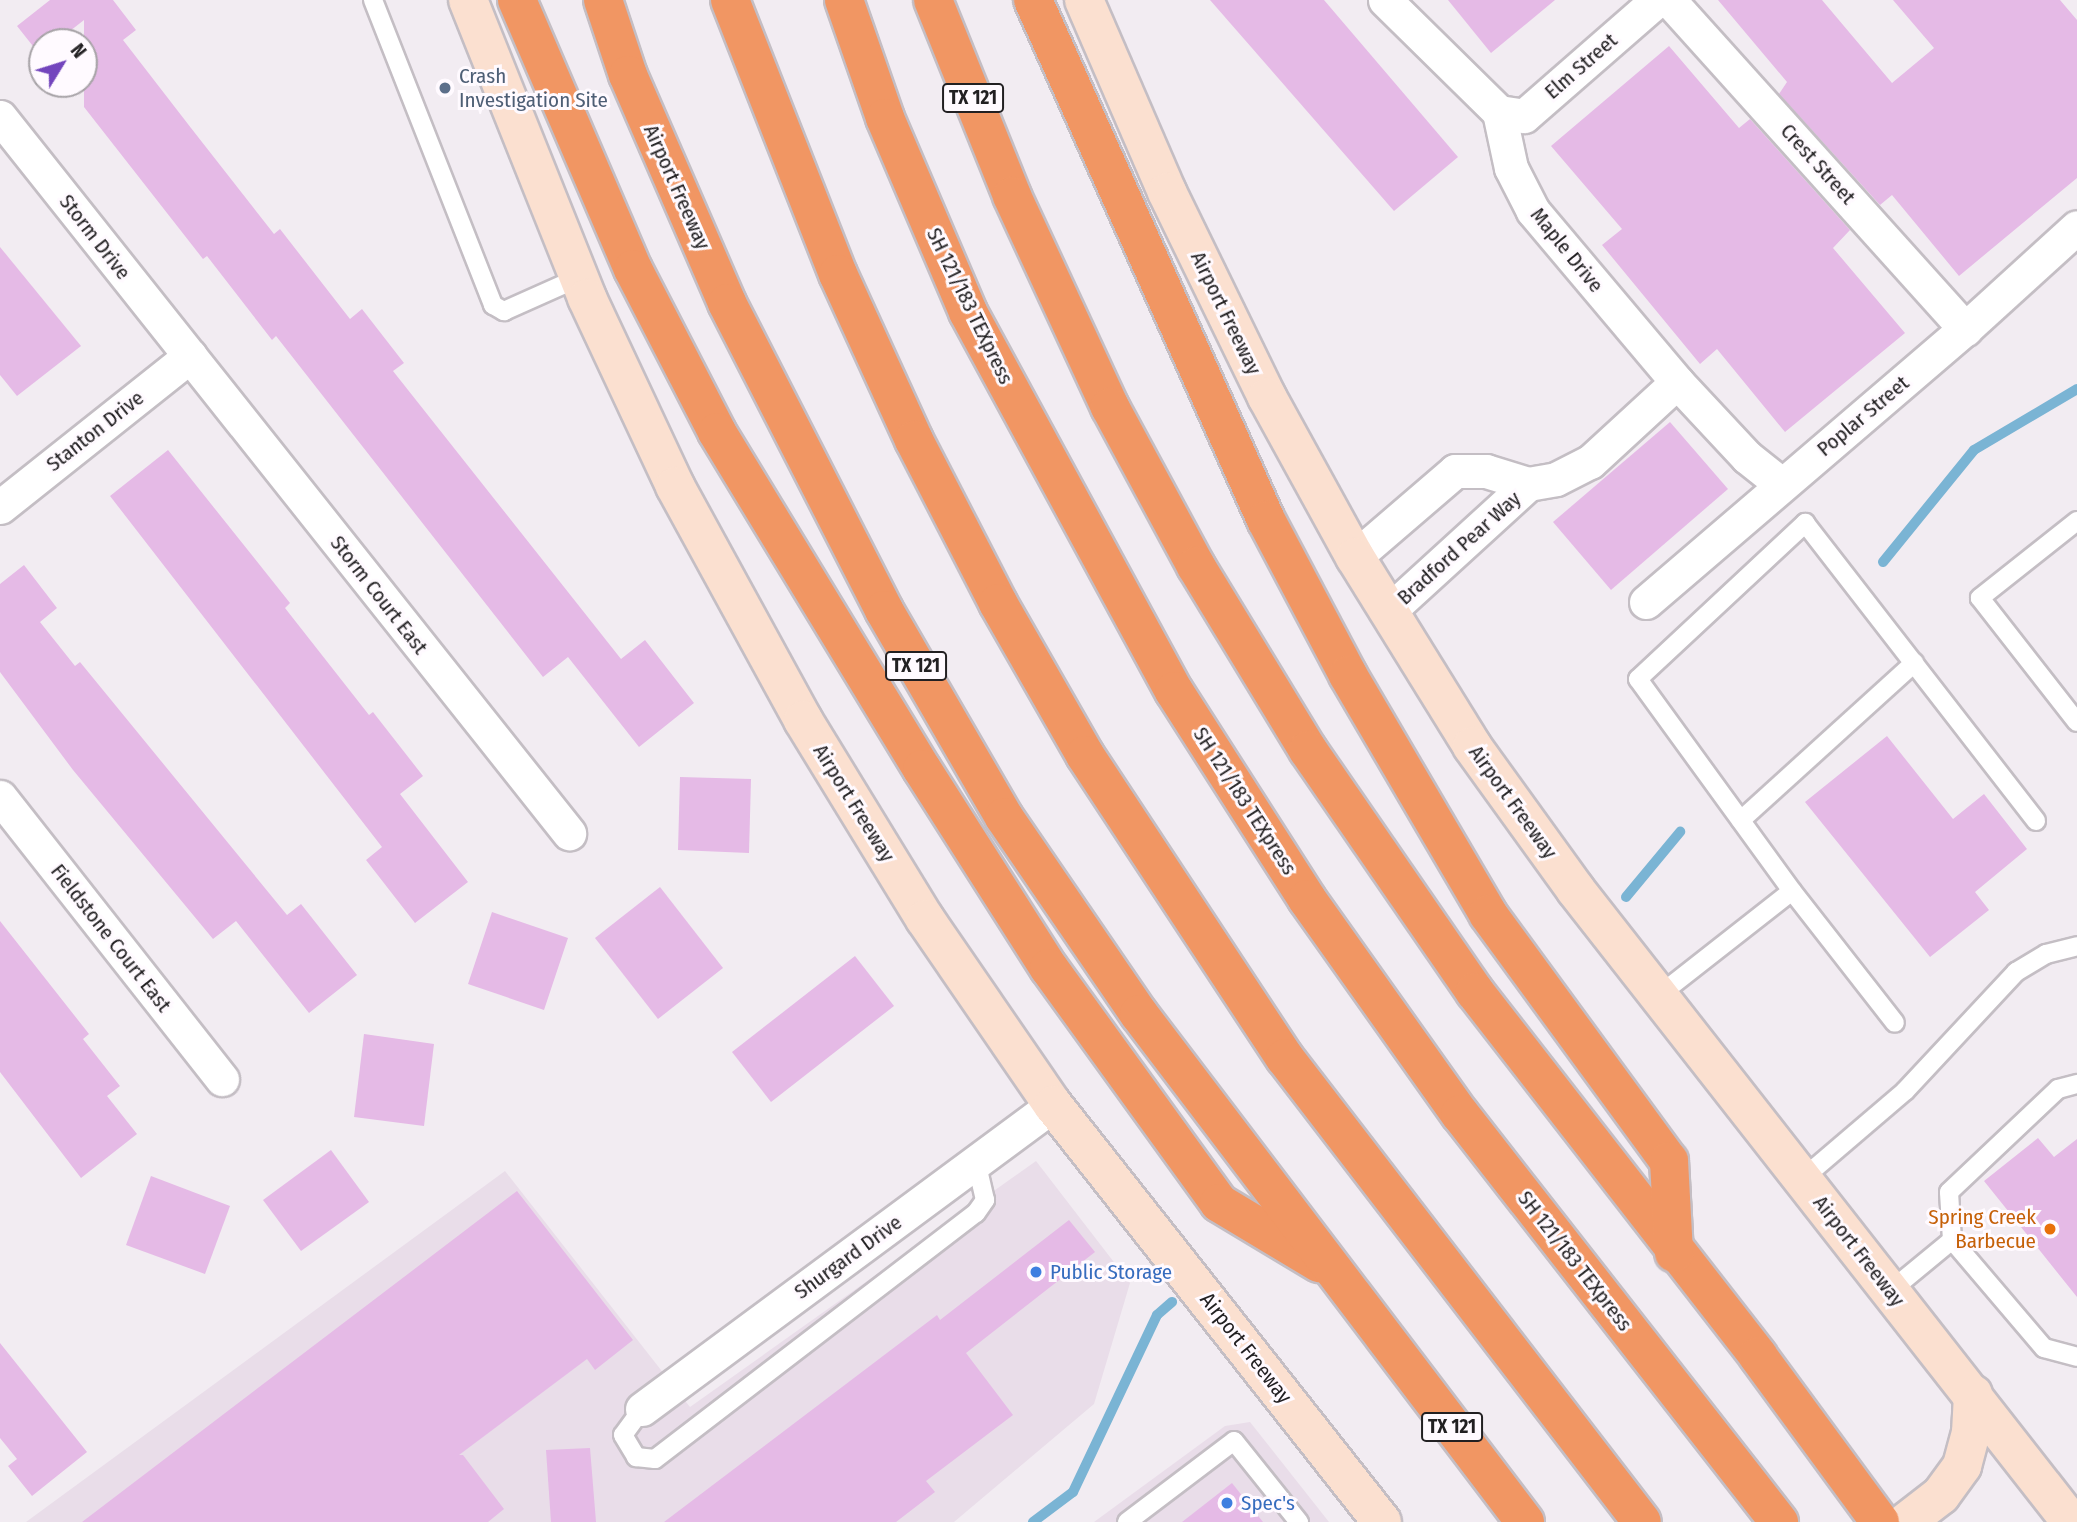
<!DOCTYPE html>
<style>
body{margin:0}
#map{position:relative;width:2077px;height:1522px;overflow:hidden;background:#f2ecf2;font-family:"Fira Sans Condensed",sans-serif}
div>[style]{position:absolute}
.built>*{inset:0;background:#e9dde9}
.stream>*{height:10px;margin:-5px;padding:0 5px;transform-origin:5px;border-radius:5px;background:#7ab4d4}
.building>*{inset:0;background:#e5bae6}
.roads{filter:drop-shadow(2px 0 #c4bec4) drop-shadow(-2px 0 #c4bec4) drop-shadow(0 2px #c4bec4) drop-shadow(0 -2px #c4bec4)}
.lane>*{height:18px;margin:-9px;padding:0 9px;transform-origin:9px;border-radius:9px;background:#fff}
.street>*{height:33px;margin:-16.5px;padding:0 16.5px;transform-origin:16.5px;border-radius:16.5px;background:#fff}
.secondary>*{height:38px;margin:-19px;padding:0 19px;transform-origin:19px;border-radius:19px;background:#fbe0d0}
.highway>*{height:38px;margin:-19px;padding:0 19px;transform-origin:19px;border-radius:19px;background:#f19663}
.dots>*{width:19px;height:19px;translate:-50% -50%;box-sizing:border-box;border:4px solid #fffaff;border-radius:50%}
span{translate:-50% -50%;white-space:nowrap;text-align:center;line-height:1.15;-webkit-text-stroke:6px #fffaff;paint-order:stroke}
.shield-label span{padding:2px 5px;background:#fffaff;border:2px solid;border-radius:5px;-webkit-text-stroke-width:0}
.shield-label{font-size:19px;color:#222022;font-weight:700}
.street-label{font-size:21px;color:#222022}
.service-label{font-size:21px;color:#4e5e75}
.left{translate:0 -50%;text-align:left}
.food-label{font-size:21px;color:#c56008}
.right{translate:-100% -50%;text-align:right}
.shop-label{font-size:21px;color:#366cbe}
.north{position:absolute;left:28px;top:28px;width:70px;height:70px;box-sizing:border-box;background:#fffaff;border:2px solid #a7a3a7;border-radius:50%;rotate:52deg;font-size:19px;font-weight:700;line-height:28px;text-align:center;color:#222022}
.north::after{content:'';display:block;margin:auto;width:24px;height:32px;background:#7345bd;clip-path:polygon(50% 0,100% 100%,50% 72%,0 100%)}
</style>
<div id="map">
<div class="built">
<i style="clip-path:polygon(1036px 1161px,1130px 1283px,1094px 1404px,954px 1522px,26px 1522px,505px 1171px,690px 1407px)"></i>
<i style="clip-path:polygon(1250px 1422px,1329px 1522px,1094px 1522px,1225px 1426px)"></i>
</div>
<div class="stream">
<i style="left:1883px;top:562px;width:144px;rotate:-50.9deg"></i>
<i style="left:1974px;top:450px;width:120px;rotate:-30.6deg"></i>
<i style="left:1626px;top:897px;width:85px;rotate:-50.3deg"></i>
<i style="left:1033px;top:1522px;width:50px;rotate:-36.9deg"></i>
<i style="left:1073px;top:1492px;width:196px;rotate:-64.6deg"></i>
<i style="left:1157px;top:1315px;width:20px;rotate:-41deg"></i>
</div>
<div class="building">
<i style="clip-path:polygon(50px 0,113px 0,136px 30px,123px 40px,191px 128px,274px 234px,280px 229px,350px 319px,362px 309px,404px 363px,393px 371px,621px 659px,645px 640px,694px 703px,639px 747px,568px 657px,543px 677px,276px 336px,272px 340px,207px 256px,203px 259px,84px 107px,84px 20px,56px 42px,42px 42px,40px 55px,17px 26px)"></i>
<i style="clip-path:polygon(1210px 0,1324px 0,1458px 157px,1394px 211px)"></i>
<i style="clip-path:polygon(1448px 0,1555px 0,1491px 53px)"></i>
<i style="clip-path:polygon(1718px 0,1822px 0,1892px 83px,1934px 48px,1893px 0,2060px 0,2077px 20px,2077px 178px,1959px 276px,1892px 195px,1880px 205px,1779px 94px,1787px 82px)"></i>
<i style="clip-path:polygon(1669px 46px,1739px 128px,1750px 119px,1850px 230px,1833px 248px,1905px 333px,1785px 432px,1717px 349px,1700px 364px,1602px 245px,1622px 229px,1551px 146px)"></i>
<i style="clip-path:polygon(0 247px,81px 346px,17px 396px,0 375px)"></i>
<i style="clip-path:polygon(1670px 422px,1728px 489px,1611px 590px,1553px 522px)"></i>
<i style="clip-path:polygon(168px 450px,290px 603px,285px 608px,369px 715px,373px 712px,423px 776px,400px 794px,468px 882px,415px 923px,366px 860px,382px 847px,110px 496px)"></i>
<i style="clip-path:polygon(24px 565px,57px 608px,40px 622px,75px 666px,80px 662px,287px 915px,301px 904px,357px 975px,309px 1013px,236px 921px,213px 939px,73px 770px,0 672px,0 584px)"></i>
<i style="clip-path:polygon(1887px 736px,1953px 819px,1984px 794px,2027px 849px,1975px 892px,1989px 910px,1930px 957px,1805px 802px)"></i>
<i style="clip-path:polygon(680px 777px,751px 779px,749px 853px,678px 850px)"></i>
<i style="clip-path:polygon(660px 887px,723px 968px,658px 1019px,595px 938px)"></i>
<i style="clip-path:polygon(492px 912px,568px 938px,544px 1010px,468px 984px)"></i>
<i style="clip-path:polygon(0 921px,89px 1034px,83px 1039px,120px 1086px,107px 1096px,137px 1134px,81px 1178px,0 1072px)"></i>
<i style="clip-path:polygon(855px 956px,894px 1006px,771px 1102px,732px 1052px)"></i>
<i style="clip-path:polygon(364px 1034px,434px 1044px,424px 1126px,354px 1117px)"></i>
<i style="clip-path:polygon(2038px 1138px,2054px 1157px,2077px 1139px,2077px 1297px,1984px 1181px)"></i>
<i style="clip-path:polygon(331px 1150px,369px 1202px,301px 1251px,263px 1200px)"></i>
<i style="clip-path:polygon(151px 1176px,230px 1206px,205px 1274px,126px 1245px)"></i>
<i style="clip-path:polygon(517px 1191px,633px 1340px,595px 1370px,587px 1359px,459px 1455px,463px 1455px,504px 1509px,488px 1522px,82px 1522px)"></i>
<i style="clip-path:polygon(1069px 1220px,1095px 1252px,966px 1353px,1013px 1415px,926px 1481px,935px 1492px,896px 1522px,664px 1522px,937px 1315px,940px 1320px)"></i>
<i style="clip-path:polygon(0 1343px,87px 1452px,32px 1496px,8px 1466px,17px 1459px,0 1438px)"></i>
<i style="clip-path:polygon(590px 1448px,596px 1522px,551px 1522px,546px 1450px)"></i>
<i style="clip-path:polygon(1232px 1483px,1263px 1522px,1182px 1522px)"></i>
</div>
<div class="roads">
<div class="lane">
<i style="left:373px;top:0;width:328px;rotate:68.5deg"></i>
<i style="left:493px;top:305px;width:13px;rotate:29deg"></i>
<i style="left:504px;top:311px;width:81px;rotate:-24deg"></i>
<i style="left:2077px;top:521px;width:124px;rotate:141.6deg"></i>
<i style="left:1980px;top:598px;width:157px;rotate:52deg"></i>
<i style="left:1741px;top:820px;width:234px;rotate:-42.2deg"></i>
<i style="left:1792px;top:891px;width:167px;rotate:52deg"></i>
<i style="left:1658px;top:996px;width:170px;rotate:-38.1deg"></i>
<i style="left:1792px;top:891px;width:262px;rotate:-126deg"></i>
<i style="left:1638px;top:679px;width:229px;rotate:-43deg"></i>
<i style="left:1805px;top:523px;width:377px;rotate:52.2deg"></i>
<i style="left:1802px;top:1179px;width:135px;rotate:-40.5deg"></i>
<i style="left:1905px;top:1091px;width:163px;rotate:-47deg"></i>
<i style="left:2016px;top:972px;width:35px;rotate:-31deg"></i>
<i style="left:2046px;top:954px;width:32px;rotate:-14deg"></i>
<i style="left:1952px;top:1240px;width:142px;rotate:49.6deg"></i>
<i style="left:2044px;top:1348px;width:34px;rotate:15deg"></i>
<i style="left:1889px;top:1292px;width:82px;rotate:-39.5deg"></i>
<i style="left:1952px;top:1240px;width:48px;rotate:-93.6deg"></i>
<i style="left:1949px;top:1192px;width:150px;rotate:-43.4deg"></i>
<i style="left:2058px;top:1089px;width:20px;rotate:-15deg"></i>
<i style="left:642px;top:1409px;width:32px;rotate:126deg"></i>
<i style="left:623px;top:1435px;width:26px;rotate:59deg"></i>
<i style="left:636px;top:1457px;width:19px;rotate:6deg"></i>
<i style="left:655px;top:1459px;width:404px;rotate:-37.5deg"></i>
<i style="left:976px;top:1213px;width:16px;rotate:-55deg"></i>
<i style="left:985px;top:1200px;width:39px;rotate:-103deg"></i>
<i style="left:1127px;top:1522px;width:134px;rotate:-37.1deg"></i>
<i style="left:1234px;top:1441px;width:104px;rotate:51.3deg"></i>
</div>
<div class="street">
<i style="left:1385px;top:0;width:160px;rotate:44.5deg"></i>
<i style="left:1499px;top:112px;width:57px;rotate:77.9deg"></i>
<i style="left:1511px;top:168px;width:48px;rotate:62.9deg"></i>
<i style="left:1533px;top:211px;width:224px;rotate:49.9deg"></i>
<i style="left:1677px;top:382px;width:103px;rotate:47deg"></i>
<i style="left:1747px;top:457px;width:43px;rotate:38.5deg"></i>
<i style="left:1669px;top:0;width:443px;rotate:48deg"></i>
<i style="left:1499px;top:112px;width:25px;rotate:9deg"></i>
<i style="left:1524px;top:116px;width:176px;rotate:-41.1deg"></i>
<i style="left:0;top:117px;width:915px;rotate:51.53deg"></i>
<i style="left:0;top:507px;width:243px;rotate:-38.5deg"></i>
<i style="left:1355px;top:557px;width:132px;rotate:-40.7deg"></i>
<i style="left:1455px;top:471px;width:31px"></i>
<i style="left:1486px;top:471px;width:44px;rotate:17.2deg"></i>
<i style="left:1528px;top:484px;width:28px;rotate:-10deg"></i>
<i style="left:1556px;top:479px;width:38px;rotate:-27deg"></i>
<i style="left:1590px;top:462px;width:118px;rotate:-42.6deg"></i>
<i style="left:1646px;top:602px;width:420px;rotate:-40.6deg"></i>
<i style="left:1965px;top:329px;width:151px;rotate:-42.3deg"></i>
<i style="left:1389px;top:611px;width:188px;rotate:-42.4deg"></i>
<i style="left:0;top:797px;width:359px;rotate:51.8deg"></i>
<i style="left:642px;top:1409px;width:511px;rotate:-36.49deg"></i>
</div>
<div class="secondary">
<i style="left:468px;top:0;width:321px;rotate:68.2deg"></i>
<i style="left:587px;top:298px;width:208px;rotate:64.9deg"></i>
<i style="left:675px;top:486px;width:267px;rotate:61.3deg"></i>
<i style="left:803px;top:720px;width:233px;rotate:58.5deg"></i>
<i style="left:925px;top:919px;width:226px;rotate:55.5deg"></i>
<i style="left:1053px;top:1105px;width:531px;rotate:51.73deg"></i>
<i style="left:1084px;top:0;width:209px;rotate:66.6deg"></i>
<i style="left:1167px;top:192px;width:228px;rotate:64deg"></i>
<i style="left:1267px;top:397px;width:183px;rotate:61.2deg"></i>
<i style="left:1355px;top:557px;width:222px;rotate:58.2deg"></i>
<i style="left:1472px;top:746px;width:176px;rotate:54.2deg"></i>
<i style="left:1575px;top:889px;width:804px;rotate:51.92deg"></i>
<i style="left:1906px;top:1522px;width:44px;rotate:-37.6deg"></i>
<i style="left:1941px;top:1495px;width:36px;rotate:-54deg"></i>
<i style="left:1962px;top:1466px;width:34px;rotate:-75deg"></i>
<i style="left:1971px;top:1433px;width:39px;rotate:-87deg"></i>
</div>
<div class="highway">
<i style="left:517px;top:0;width:293px;rotate:66.7deg"></i>
<i style="left:633px;top:269px;width:183px;rotate:62.7deg"></i>
<i style="left:717px;top:432px;width:394px;rotate:58.7deg"></i>
<i style="left:922px;top:769px;width:236px;rotate:57.5deg"></i>
<i style="left:1049px;top:968px;width:290px;rotate:54.1deg"></i>
<i style="left:1219px;top:1203px;width:117px;rotate:31deg"></i>
<i style="left:603px;top:0;width:79px;rotate:71.6deg"></i>
<i style="left:628px;top:75px;width:249px;rotate:66.5deg"></i>
<i style="left:727px;top:303px;width:345px;rotate:62.9deg"></i>
<i style="left:884px;top:610px;width:239px;rotate:59.9deg"></i>
<i style="left:1004px;top:817px;width:239px;rotate:55.6deg"></i>
<i style="left:1139px;top:1014px;width:638px;rotate:52.77deg"></i>
<i style="left:730px;top:0;width:295px;rotate:68.5deg"></i>
<i style="left:838px;top:274px;width:183px;rotate:65.4deg"></i>
<i style="left:914px;top:440px;width:183px;rotate:62.7deg"></i>
<i style="left:998px;top:603px;width:175px;rotate:60.2deg"></i>
<i style="left:1085px;top:755px;width:363px;rotate:56.6deg"></i>
<i style="left:1285px;top:1058px;width:585px;rotate:52.43deg"></i>
<i style="left:844px;top:0;width:125px;rotate:70.8deg"></i>
<i style="left:885px;top:118px;width:211px;rotate:66.8deg"></i>
<i style="left:968px;top:312px;width:431px;rotate:61.5deg"></i>
<i style="left:1174px;top:691px;width:247px;rotate:57.4deg"></i>
<i style="left:1307px;top:899px;width:264px;rotate:54.6deg"></i>
<i style="left:1460px;top:1114px;width:518px;rotate:51.98deg"></i>
<i style="left:933px;top:0;width:211px;rotate:68deg"></i>
<i style="left:1012px;top:196px;width:233px;rotate:65.1deg"></i>
<i style="left:1110px;top:407px;width:181px;rotate:61.6deg"></i>
<i style="left:1196px;top:566px;width:215px;rotate:58.7deg"></i>
<i style="left:1308px;top:750px;width:294px;rotate:55.4deg"></i>
<i style="left:1475px;top:992px;width:461px;rotate:52.1deg"></i>
<i style="left:1758px;top:1356px;width:206px;rotate:53.7deg"></i>
<i style="left:1033px;top:0;width:570px;rotate:65.86deg"></i>
<i style="left:1266px;top:520px;width:175px;rotate:62.1deg"></i>
<i style="left:1348px;top:675px;width:277px;rotate:59.6deg"></i>
<i style="left:1488px;top:914px;width:306px;rotate:53.8deg"></i>
<i style="left:1669px;top:1161px;width:92px;rotate:86.9deg"></i>
</div>
</div>
<div class="dots">
<i style="left:445px;top:88px;background:#5c6f8a"></i>
<i style="left:2050px;top:1229px;background:#e8710a"></i>
<i style="left:1036px;top:1272px;background:#3f7fe0"></i>
<i style="left:1227px;top:1503px;background:#3f7fe0"></i>
</div>
<div class="shield-label">
<span style="left:973px;top:98px">TX 121</span>
<span style="left:916px;top:666px">TX 121</span>
<span style="left:1452px;top:1427px">TX 121</span>
</div>
<div class="street-label">
<span style="left:1581px;top:66px;rotate:-41deg">Elm Street</span>
<span style="left:1818px;top:164px;rotate:48deg">Crest Street</span>
<span style="left:677px;top:187px;rotate:66deg">Airport Freeway</span>
<span style="left:95px;top:237px;rotate:52deg">Storm Drive</span>
<span style="left:1567px;top:250px;rotate:51deg">Maple Drive</span>
<span style="left:970px;top:306px;rotate:64deg">SH 121/183 TEXpress</span>
<span style="left:1226px;top:313px;rotate:64deg">Airport Freeway</span>
<span style="left:1863px;top:416px;rotate:-40deg">Poplar Street</span>
<span style="left:95px;top:431px;rotate:-38deg">Stanton Drive</span>
<span style="left:1459px;top:548px;rotate:-42deg">Bradford Pear Way</span>
<span style="left:379px;top:595px;rotate:52deg">Storm Court East</span>
<span style="left:1245px;top:801px;rotate:57deg">SH 121/183 TEXpress</span>
<span style="left:1513px;top:802px;rotate:54deg">Airport Freeway</span>
<span style="left:854px;top:803px;rotate:58deg">Airport Freeway</span>
<span style="left:111px;top:938px;rotate:52deg">Fieldstone Court East</span>
<span style="left:1859px;top:1251px;rotate:52deg">Airport Freeway</span>
<span style="left:848px;top:1257px;rotate:-36deg">Shurgard Drive</span>
<span style="left:1575px;top:1261px;rotate:52deg">SH 121/183 TEXpress</span>
<span style="left:1246px;top:1348px;rotate:52deg">Airport Freeway</span>
</div>
<div class="service-label">
<span class="left" style="left:459px;top:88px">Crash<br>Investigation Site</span>
</div>
<div class="food-label">
<span class="right" style="left:2036px;top:1229px">Spring Creek<br>Barbecue</span>
</div>
<div class="shop-label">
<span class="left" style="left:1050px;top:1272px">Public Storage</span>
<span class="left" style="left:1241px;top:1503px">Spec's</span>
</div>
<div class="north">N</div>
</div>
